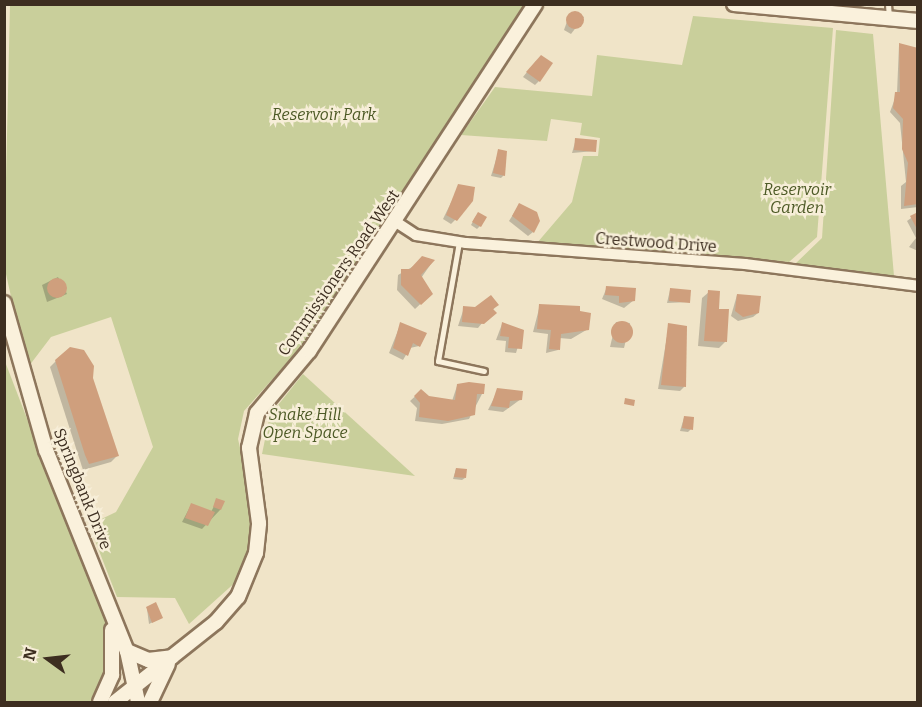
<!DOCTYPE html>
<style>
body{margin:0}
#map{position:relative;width:922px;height:707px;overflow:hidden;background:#f0e4c8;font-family:Bitter,serif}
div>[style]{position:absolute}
.green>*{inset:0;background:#c9cf9b}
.shadow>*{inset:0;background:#0003}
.building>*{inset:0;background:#cf9f7d}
.round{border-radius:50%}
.roads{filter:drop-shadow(2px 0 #8d765c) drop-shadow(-2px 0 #8d765c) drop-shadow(0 2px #8d765c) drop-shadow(0 -2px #8d765c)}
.lane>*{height:5px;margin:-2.5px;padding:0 2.5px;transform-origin:2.5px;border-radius:2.5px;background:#faf1dc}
.street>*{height:10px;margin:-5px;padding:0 5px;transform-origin:5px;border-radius:5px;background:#faf1dc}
.secondary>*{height:14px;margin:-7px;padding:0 7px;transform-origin:7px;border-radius:7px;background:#faf1dc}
span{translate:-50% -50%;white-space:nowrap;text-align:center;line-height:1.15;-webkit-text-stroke:5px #f7eed8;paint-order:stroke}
.park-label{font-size:16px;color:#4d5a26;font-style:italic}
.street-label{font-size:16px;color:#3d2e20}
.frame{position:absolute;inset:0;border:6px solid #3d2e20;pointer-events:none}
.north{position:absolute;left:18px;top:629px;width:60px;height:60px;-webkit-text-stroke:4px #f7eed8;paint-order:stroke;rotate:285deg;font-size:16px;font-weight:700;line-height:24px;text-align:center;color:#3d2e20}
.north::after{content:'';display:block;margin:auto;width:21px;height:27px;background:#3d2e20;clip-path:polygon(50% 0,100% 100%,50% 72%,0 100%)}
</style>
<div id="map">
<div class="green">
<i style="clip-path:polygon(10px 5px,527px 5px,310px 337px,244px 411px,238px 439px,255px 513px,251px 547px,239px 579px,189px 624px,175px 598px,117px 597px,89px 525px,116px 512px,153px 447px,111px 317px,51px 337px,29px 366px,22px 346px,4px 265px)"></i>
<i style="clip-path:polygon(693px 16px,833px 28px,817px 237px,789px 262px,537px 243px,572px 202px,583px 156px,598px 156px,600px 138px,580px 135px,582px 123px,551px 119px,547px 141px,461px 135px,495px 87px,592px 96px,597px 55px,682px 65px)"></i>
<i style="clip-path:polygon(836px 30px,873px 34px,894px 276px,794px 265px,822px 238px)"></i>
<i style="clip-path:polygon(4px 359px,109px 631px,108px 675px,90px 702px,5px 702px)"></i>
<i style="clip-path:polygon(303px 374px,415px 476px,262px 454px,270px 415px)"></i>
</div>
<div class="shadow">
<i style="clip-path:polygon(570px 13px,584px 17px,571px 34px,564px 30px)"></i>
<i style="clip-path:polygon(899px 45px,918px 49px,918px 207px,901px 209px,901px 186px,906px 182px,900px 123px,890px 112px,897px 93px)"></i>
<i style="clip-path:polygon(536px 61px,539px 81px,535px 85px,523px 77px)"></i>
<i style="clip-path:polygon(576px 139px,595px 151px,572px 153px)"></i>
<i style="clip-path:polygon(499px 150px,504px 175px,501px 178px,491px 176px)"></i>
<i style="clip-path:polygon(459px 186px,455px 220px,451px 224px,443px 219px)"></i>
<i style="clip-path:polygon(519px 205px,533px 232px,528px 236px,509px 221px)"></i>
<i style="clip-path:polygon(918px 213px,918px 251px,909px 247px,916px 238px,907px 221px)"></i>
<i style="clip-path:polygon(476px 216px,480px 226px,477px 229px,471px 225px)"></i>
<i style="clip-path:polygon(428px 258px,433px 261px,419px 281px,431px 294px,415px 309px,397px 290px,398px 275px)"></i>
<i style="clip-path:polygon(58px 277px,67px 294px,47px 302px,42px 285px)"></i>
<i style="clip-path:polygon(607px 287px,634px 300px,624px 308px,602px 299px)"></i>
<i style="clip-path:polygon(670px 290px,689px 302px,667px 303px)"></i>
<i style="clip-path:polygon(709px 292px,725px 342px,719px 348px,698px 346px,702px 298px)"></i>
<i style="clip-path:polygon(737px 295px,758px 313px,753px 317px,738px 321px,731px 316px)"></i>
<i style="clip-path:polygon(497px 305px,478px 328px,458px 326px,464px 308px)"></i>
<i style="clip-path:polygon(540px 305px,588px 329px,571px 339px,559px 338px,558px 350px,546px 353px,548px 334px,533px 332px)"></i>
<i style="clip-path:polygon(616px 322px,630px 323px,624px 348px,610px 347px)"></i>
<i style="clip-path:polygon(401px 323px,419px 346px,410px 348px,403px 360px,389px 353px)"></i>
<i style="clip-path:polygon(502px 324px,523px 330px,516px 353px,505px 352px,506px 341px,496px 340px)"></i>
<i style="clip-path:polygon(669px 325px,684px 387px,680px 391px,658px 389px)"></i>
<i style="clip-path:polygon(56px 361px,117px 456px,111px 462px,83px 470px,50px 367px)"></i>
<i style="clip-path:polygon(457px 386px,482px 394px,469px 419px,442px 424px,415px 421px,417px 408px,410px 401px,421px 391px,428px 398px,452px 401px)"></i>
<i style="clip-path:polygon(498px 390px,521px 399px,503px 412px,488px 410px)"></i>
<i style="clip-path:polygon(684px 418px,691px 429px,688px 432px,680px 431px)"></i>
<i style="clip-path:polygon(456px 469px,465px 478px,462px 480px,453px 479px)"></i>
<i style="clip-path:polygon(217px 500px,223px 502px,220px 510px,202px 529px,182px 522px,191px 505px,211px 512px)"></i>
<i style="clip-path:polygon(147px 609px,161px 618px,149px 624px)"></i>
</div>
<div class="building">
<i class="round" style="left:566px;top:11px;width:18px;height:18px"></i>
<i style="clip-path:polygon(899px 43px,918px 48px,918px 204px,904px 206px,908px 163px,902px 149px,903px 119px,893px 108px,895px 92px,900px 92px)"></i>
<i style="clip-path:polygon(541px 55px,553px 63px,540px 82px,526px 72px)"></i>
<i style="clip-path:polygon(575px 138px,597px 140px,596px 152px,574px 150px)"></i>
<i style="clip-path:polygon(498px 149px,507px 151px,505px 176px,493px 173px)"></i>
<i style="clip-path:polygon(458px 184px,475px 187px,473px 201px,457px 221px,446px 215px)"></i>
<i style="clip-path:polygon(519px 203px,537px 212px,540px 221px,534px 233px,512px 216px)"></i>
<i style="clip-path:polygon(478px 212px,487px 217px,481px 227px,472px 222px)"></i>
<i style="clip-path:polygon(918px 212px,918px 231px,910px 216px)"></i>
<i style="clip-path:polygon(422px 256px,435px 260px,421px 275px,433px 294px,421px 305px,401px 285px,401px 269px,410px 269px)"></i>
<i class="round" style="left:47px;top:278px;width:20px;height:20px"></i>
<i style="clip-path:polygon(606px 286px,636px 288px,635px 301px,619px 303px,619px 296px,605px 295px)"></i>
<i style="clip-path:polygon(670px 288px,691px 290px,690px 303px,669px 301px)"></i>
<i style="clip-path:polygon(708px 290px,720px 291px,719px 309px,729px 309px,727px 342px,704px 341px)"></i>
<i style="clip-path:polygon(737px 294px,761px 296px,759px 313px,743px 317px,735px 311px)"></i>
<i style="clip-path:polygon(491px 295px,499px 305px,493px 309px,497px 313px,484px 324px,462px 322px,463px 306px,475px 307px)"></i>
<i style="clip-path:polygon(539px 304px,580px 306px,580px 311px,591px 313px,589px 330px,561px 334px,560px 350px,549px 349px,551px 330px,537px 329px)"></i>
<i class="round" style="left:611px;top:321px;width:22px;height:22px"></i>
<i style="clip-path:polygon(400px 322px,427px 333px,420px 347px,413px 343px,408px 356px,393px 348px)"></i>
<i style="clip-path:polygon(502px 322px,524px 330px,522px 349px,508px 348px,509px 337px,500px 336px)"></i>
<i style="clip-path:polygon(668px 323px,687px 326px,686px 387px,661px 385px)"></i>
<i style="clip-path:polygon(70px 347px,84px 350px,94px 366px,93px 378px,119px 456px,89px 464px,85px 455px,55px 360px)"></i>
<i style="clip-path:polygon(469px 382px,485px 384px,484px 394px,477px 394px,475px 415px,448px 421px,419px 417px,420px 403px,414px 396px,421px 389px,429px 396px,455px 400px,457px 384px)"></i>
<i style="clip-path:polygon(497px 388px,523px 391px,522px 400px,510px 401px,509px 408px,491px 406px)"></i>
<i style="clip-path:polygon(625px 398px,635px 400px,634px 406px,624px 404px)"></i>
<i style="clip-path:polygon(684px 416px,694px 417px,693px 430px,682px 428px)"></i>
<i style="clip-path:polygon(456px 468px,467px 469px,466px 478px,454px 477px)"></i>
<i style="clip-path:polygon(216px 498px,225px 501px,221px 510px,213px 507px)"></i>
<i style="clip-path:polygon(191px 503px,215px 512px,208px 526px,185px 518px)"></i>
<i style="clip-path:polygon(156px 602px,163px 618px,152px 623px,146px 607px)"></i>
</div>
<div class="roads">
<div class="lane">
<i style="left:888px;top:4px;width:13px;rotate:86deg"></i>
<i style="left:459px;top:242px;width:121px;rotate:100deg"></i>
<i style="left:438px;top:361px;width:47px;rotate:12.3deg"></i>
</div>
<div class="street">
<i style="left:396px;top:222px;width:24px;rotate:33deg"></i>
<i style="left:416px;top:235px;width:51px;rotate:9.1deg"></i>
<i style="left:466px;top:243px;width:280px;rotate:4.3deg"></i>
<i style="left:745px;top:264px;width:174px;rotate:7.2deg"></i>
</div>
<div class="secondary">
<i style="left:734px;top:4px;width:185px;rotate:5.3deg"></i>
<i style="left:4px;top:303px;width:153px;rotate:74.1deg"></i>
<i style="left:46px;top:450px;width:217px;rotate:68.1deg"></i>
<i style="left:127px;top:651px;width:52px;rotate:77.8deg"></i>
<i style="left:127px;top:651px;width:23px;rotate:23deg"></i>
<i style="left:148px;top:660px;width:24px;rotate:-7deg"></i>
<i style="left:100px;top:702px;width:30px;rotate:-66deg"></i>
<i style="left:112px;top:675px;width:45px;rotate:-90deg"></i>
<i style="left:115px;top:702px;width:129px;rotate:-38.4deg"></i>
<i style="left:216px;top:622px;width:33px;rotate:-49deg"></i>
<i style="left:238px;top:597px;width:48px;rotate:-67.8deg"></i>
<i style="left:256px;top:553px;width:30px;rotate:-84deg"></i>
<i style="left:259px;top:523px;width:76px;rotate:-97.6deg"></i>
<i style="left:249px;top:448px;width:36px;rotate:-77deg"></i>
<i style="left:257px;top:413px;width:81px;rotate:-50deg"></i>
<i style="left:309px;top:351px;width:414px;rotate:-56.9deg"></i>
<i style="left:150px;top:702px;width:42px;rotate:-64.7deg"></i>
</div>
</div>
<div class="park-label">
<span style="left:324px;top:115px">Reservoir Park</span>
<span style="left:797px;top:199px">Reservoir<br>Garden</span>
<span style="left:305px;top:424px">Snake Hill<br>Open Space</span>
</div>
<div class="street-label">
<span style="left:656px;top:243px;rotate:4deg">Crestwood Drive</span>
<span style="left:339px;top:273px;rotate:-55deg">Commissioners Road West</span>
<span style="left:82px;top:489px;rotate:68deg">Springbank Drive</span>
</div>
<div class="frame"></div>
<div class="north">N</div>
</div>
